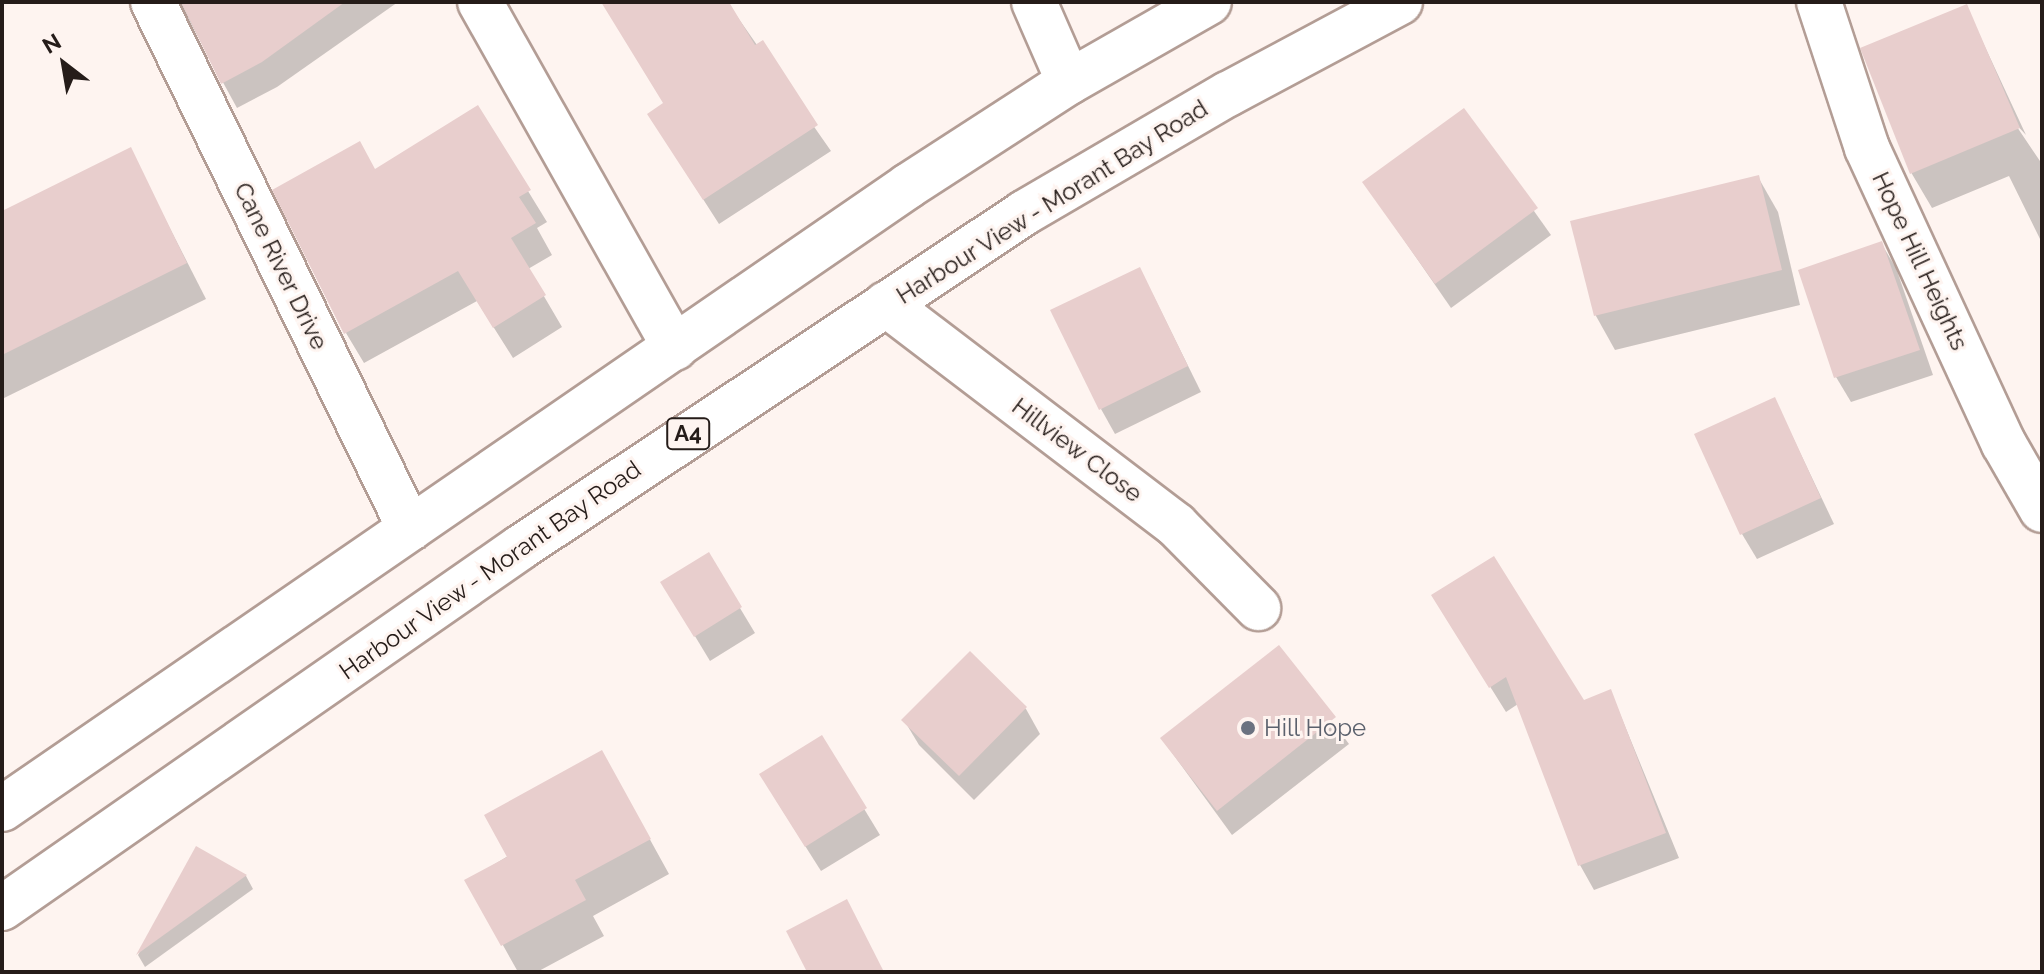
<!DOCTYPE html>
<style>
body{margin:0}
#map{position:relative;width:2044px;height:974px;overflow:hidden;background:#fef4f0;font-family:Raleway,sans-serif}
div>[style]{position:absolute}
.shadow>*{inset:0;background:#0003}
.building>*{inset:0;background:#e8cecd}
.roads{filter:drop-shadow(2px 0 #b39d95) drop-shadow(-2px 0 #b39d95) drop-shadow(0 2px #b39d95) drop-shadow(0 -2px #b39d95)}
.minor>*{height:44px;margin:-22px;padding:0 22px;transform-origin:22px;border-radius:22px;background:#fff}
.highway>*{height:44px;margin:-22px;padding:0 22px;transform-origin:22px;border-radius:22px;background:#fff}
.dots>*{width:22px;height:22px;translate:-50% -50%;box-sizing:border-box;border:4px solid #fef4f0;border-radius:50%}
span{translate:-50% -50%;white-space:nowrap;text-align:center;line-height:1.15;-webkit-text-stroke:6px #fef4f0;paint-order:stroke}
.shield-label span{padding:2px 6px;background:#fef4f0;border:2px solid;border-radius:6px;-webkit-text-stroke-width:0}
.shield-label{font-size:22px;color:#251c19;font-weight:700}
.street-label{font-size:24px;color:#251c19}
.worship-label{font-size:24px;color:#5b616d}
.left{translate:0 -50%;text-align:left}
.frame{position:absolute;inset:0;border:4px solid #251c19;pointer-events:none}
.north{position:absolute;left:24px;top:24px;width:80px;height:80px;-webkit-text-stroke:6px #fef4f0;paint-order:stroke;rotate:329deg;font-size:22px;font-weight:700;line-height:32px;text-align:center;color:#251c19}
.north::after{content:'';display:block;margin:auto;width:28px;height:36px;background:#251c19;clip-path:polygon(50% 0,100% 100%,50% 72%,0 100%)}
</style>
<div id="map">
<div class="shadow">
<i style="clip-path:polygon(179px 2px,398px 2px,277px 87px,237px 108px)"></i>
<i style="clip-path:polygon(603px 2px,727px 2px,831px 151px,719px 224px,649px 115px,665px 104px)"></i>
<i style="clip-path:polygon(1966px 6px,2026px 135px,2013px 121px,2042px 164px,2042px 243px,2009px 176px,1932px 208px,1912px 174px,1863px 49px)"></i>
<i style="clip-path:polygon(477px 108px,547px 222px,537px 228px,552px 255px,528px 269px,562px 327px,513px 358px,477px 301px,364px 363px,346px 333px,375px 172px)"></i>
<i style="clip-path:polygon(1463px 111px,1551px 235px,1451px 308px,1364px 182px)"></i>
<i style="clip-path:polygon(130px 150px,206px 299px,2px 399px,2px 213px)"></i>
<i style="clip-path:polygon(1758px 177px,1778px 212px,1800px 305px,1615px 350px,1596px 316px,1573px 222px)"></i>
<i style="clip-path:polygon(1881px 243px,1896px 268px,1933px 375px,1851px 402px,1836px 377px)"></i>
<i style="clip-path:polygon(1153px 295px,1201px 392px,1115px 434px,1101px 409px)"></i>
<i style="clip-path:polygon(1775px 400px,1834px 524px,1757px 559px,1742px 534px)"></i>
<i style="clip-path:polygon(708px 555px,755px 633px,710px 661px,678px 608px)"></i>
<i style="clip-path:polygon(1449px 621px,1583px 702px,1611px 692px,1679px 858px,1594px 890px,1580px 865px,1518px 704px,1506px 712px)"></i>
<i style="clip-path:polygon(1278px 648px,1349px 744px,1232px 835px,1162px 739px)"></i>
<i style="clip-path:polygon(970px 654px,1026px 709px,1040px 734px,974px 800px,919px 745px,904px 720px)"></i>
<i style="clip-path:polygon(821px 738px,880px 835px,821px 871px,776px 800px)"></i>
<i style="clip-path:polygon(621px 787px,669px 874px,593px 916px,604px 936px,537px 972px,518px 972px,467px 881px)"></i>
<i style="clip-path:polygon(196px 848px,246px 876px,253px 889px,145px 967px,138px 955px)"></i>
</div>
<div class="building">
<i style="clip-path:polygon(181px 2px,345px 2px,262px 62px,221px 84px)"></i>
<i style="clip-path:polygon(601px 2px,729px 2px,755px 45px,763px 40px,818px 125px,703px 200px,647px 114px,663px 103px)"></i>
<i style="clip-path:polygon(1967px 4px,2020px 128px,1910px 174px,1860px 48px)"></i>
<i style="clip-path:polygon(478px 105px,531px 190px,519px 197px,536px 223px,511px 238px,546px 295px,493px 328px,458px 271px,344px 334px,272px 190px,360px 141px,375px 169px)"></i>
<i style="clip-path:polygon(1464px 108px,1538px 208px,1435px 284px,1362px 182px)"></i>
<i style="clip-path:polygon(131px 147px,187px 263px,2px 355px,2px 211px)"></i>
<i style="clip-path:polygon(1759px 175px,1782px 270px,1594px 316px,1570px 221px)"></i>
<i style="clip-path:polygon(1882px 241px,1920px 350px,1834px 378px,1798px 270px)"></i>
<i style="clip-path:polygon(1140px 267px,1188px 366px,1099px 410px,1050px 310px)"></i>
<i style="clip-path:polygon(1775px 397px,1821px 498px,1740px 535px,1694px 434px)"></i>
<i style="clip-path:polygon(709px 552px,742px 607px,694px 637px,660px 582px)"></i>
<i style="clip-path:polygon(1494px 556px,1584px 700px,1611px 689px,1666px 833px,1578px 866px,1506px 677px,1489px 688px,1431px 595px)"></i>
<i style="clip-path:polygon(1279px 645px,1336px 717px,1217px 811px,1160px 738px)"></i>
<i style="clip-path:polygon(970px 651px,1027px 707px,959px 776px,901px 720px)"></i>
<i style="clip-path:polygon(822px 735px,867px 808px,805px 847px,759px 774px)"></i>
<i style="clip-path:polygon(602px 750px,651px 839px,575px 880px,586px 900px,501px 946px,464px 880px,507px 857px,484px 815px)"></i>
<i style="clip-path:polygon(196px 846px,247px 875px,136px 955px)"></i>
<i style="clip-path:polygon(847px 899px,884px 972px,807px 972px,786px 931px)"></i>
</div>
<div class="roads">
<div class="minor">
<i style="left:153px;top:2px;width:586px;rotate:64deg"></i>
<i style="left:480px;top:2px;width:397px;rotate:60.6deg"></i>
<i style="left:1034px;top:2px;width:87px;rotate:66.4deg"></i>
<i style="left:1819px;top:2px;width:154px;rotate:71.8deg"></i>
<i style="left:1867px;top:148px;width:326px;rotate:65.2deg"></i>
<i style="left:2004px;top:444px;width:76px;rotate:60.1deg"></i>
<i style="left:886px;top:304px;width:365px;rotate:37.3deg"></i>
<i style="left:1176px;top:525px;width:117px;rotate:45.3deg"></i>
</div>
<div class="highway">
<i style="left:2px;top:809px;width:1100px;rotate:-34.51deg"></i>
<i style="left:908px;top:186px;width:192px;rotate:-32.9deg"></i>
<i style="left:1069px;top:82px;width:161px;rotate:-29.7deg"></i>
<i style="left:2px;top:908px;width:632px;rotate:-34.82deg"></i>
<i style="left:521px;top:547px;width:604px;rotate:-33.58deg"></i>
<i style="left:1024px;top:213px;width:236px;rotate:-30.3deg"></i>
<i style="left:1228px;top:94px;width:195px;rotate:-28.1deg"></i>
</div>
</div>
<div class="dots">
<i style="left:1248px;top:728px;background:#6b7280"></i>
</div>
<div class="shield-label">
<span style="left:688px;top:434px">A4</span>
</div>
<div class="street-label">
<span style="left:1052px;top:202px;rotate:-32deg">Harbour View - Morant Bay Road</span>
<span style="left:1920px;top:261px;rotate:65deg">Hope Hill Heights</span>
<span style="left:281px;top:266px;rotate:64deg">Cane River Drive</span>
<span style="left:1077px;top:450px;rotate:37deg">Hillview Close</span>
<span style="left:490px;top:570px;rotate:-35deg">Harbour View - Morant Bay Road</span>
</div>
<div class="worship-label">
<span class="left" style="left:1264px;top:728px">Hill Hope</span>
</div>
<div class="frame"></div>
<div class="north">N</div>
</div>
